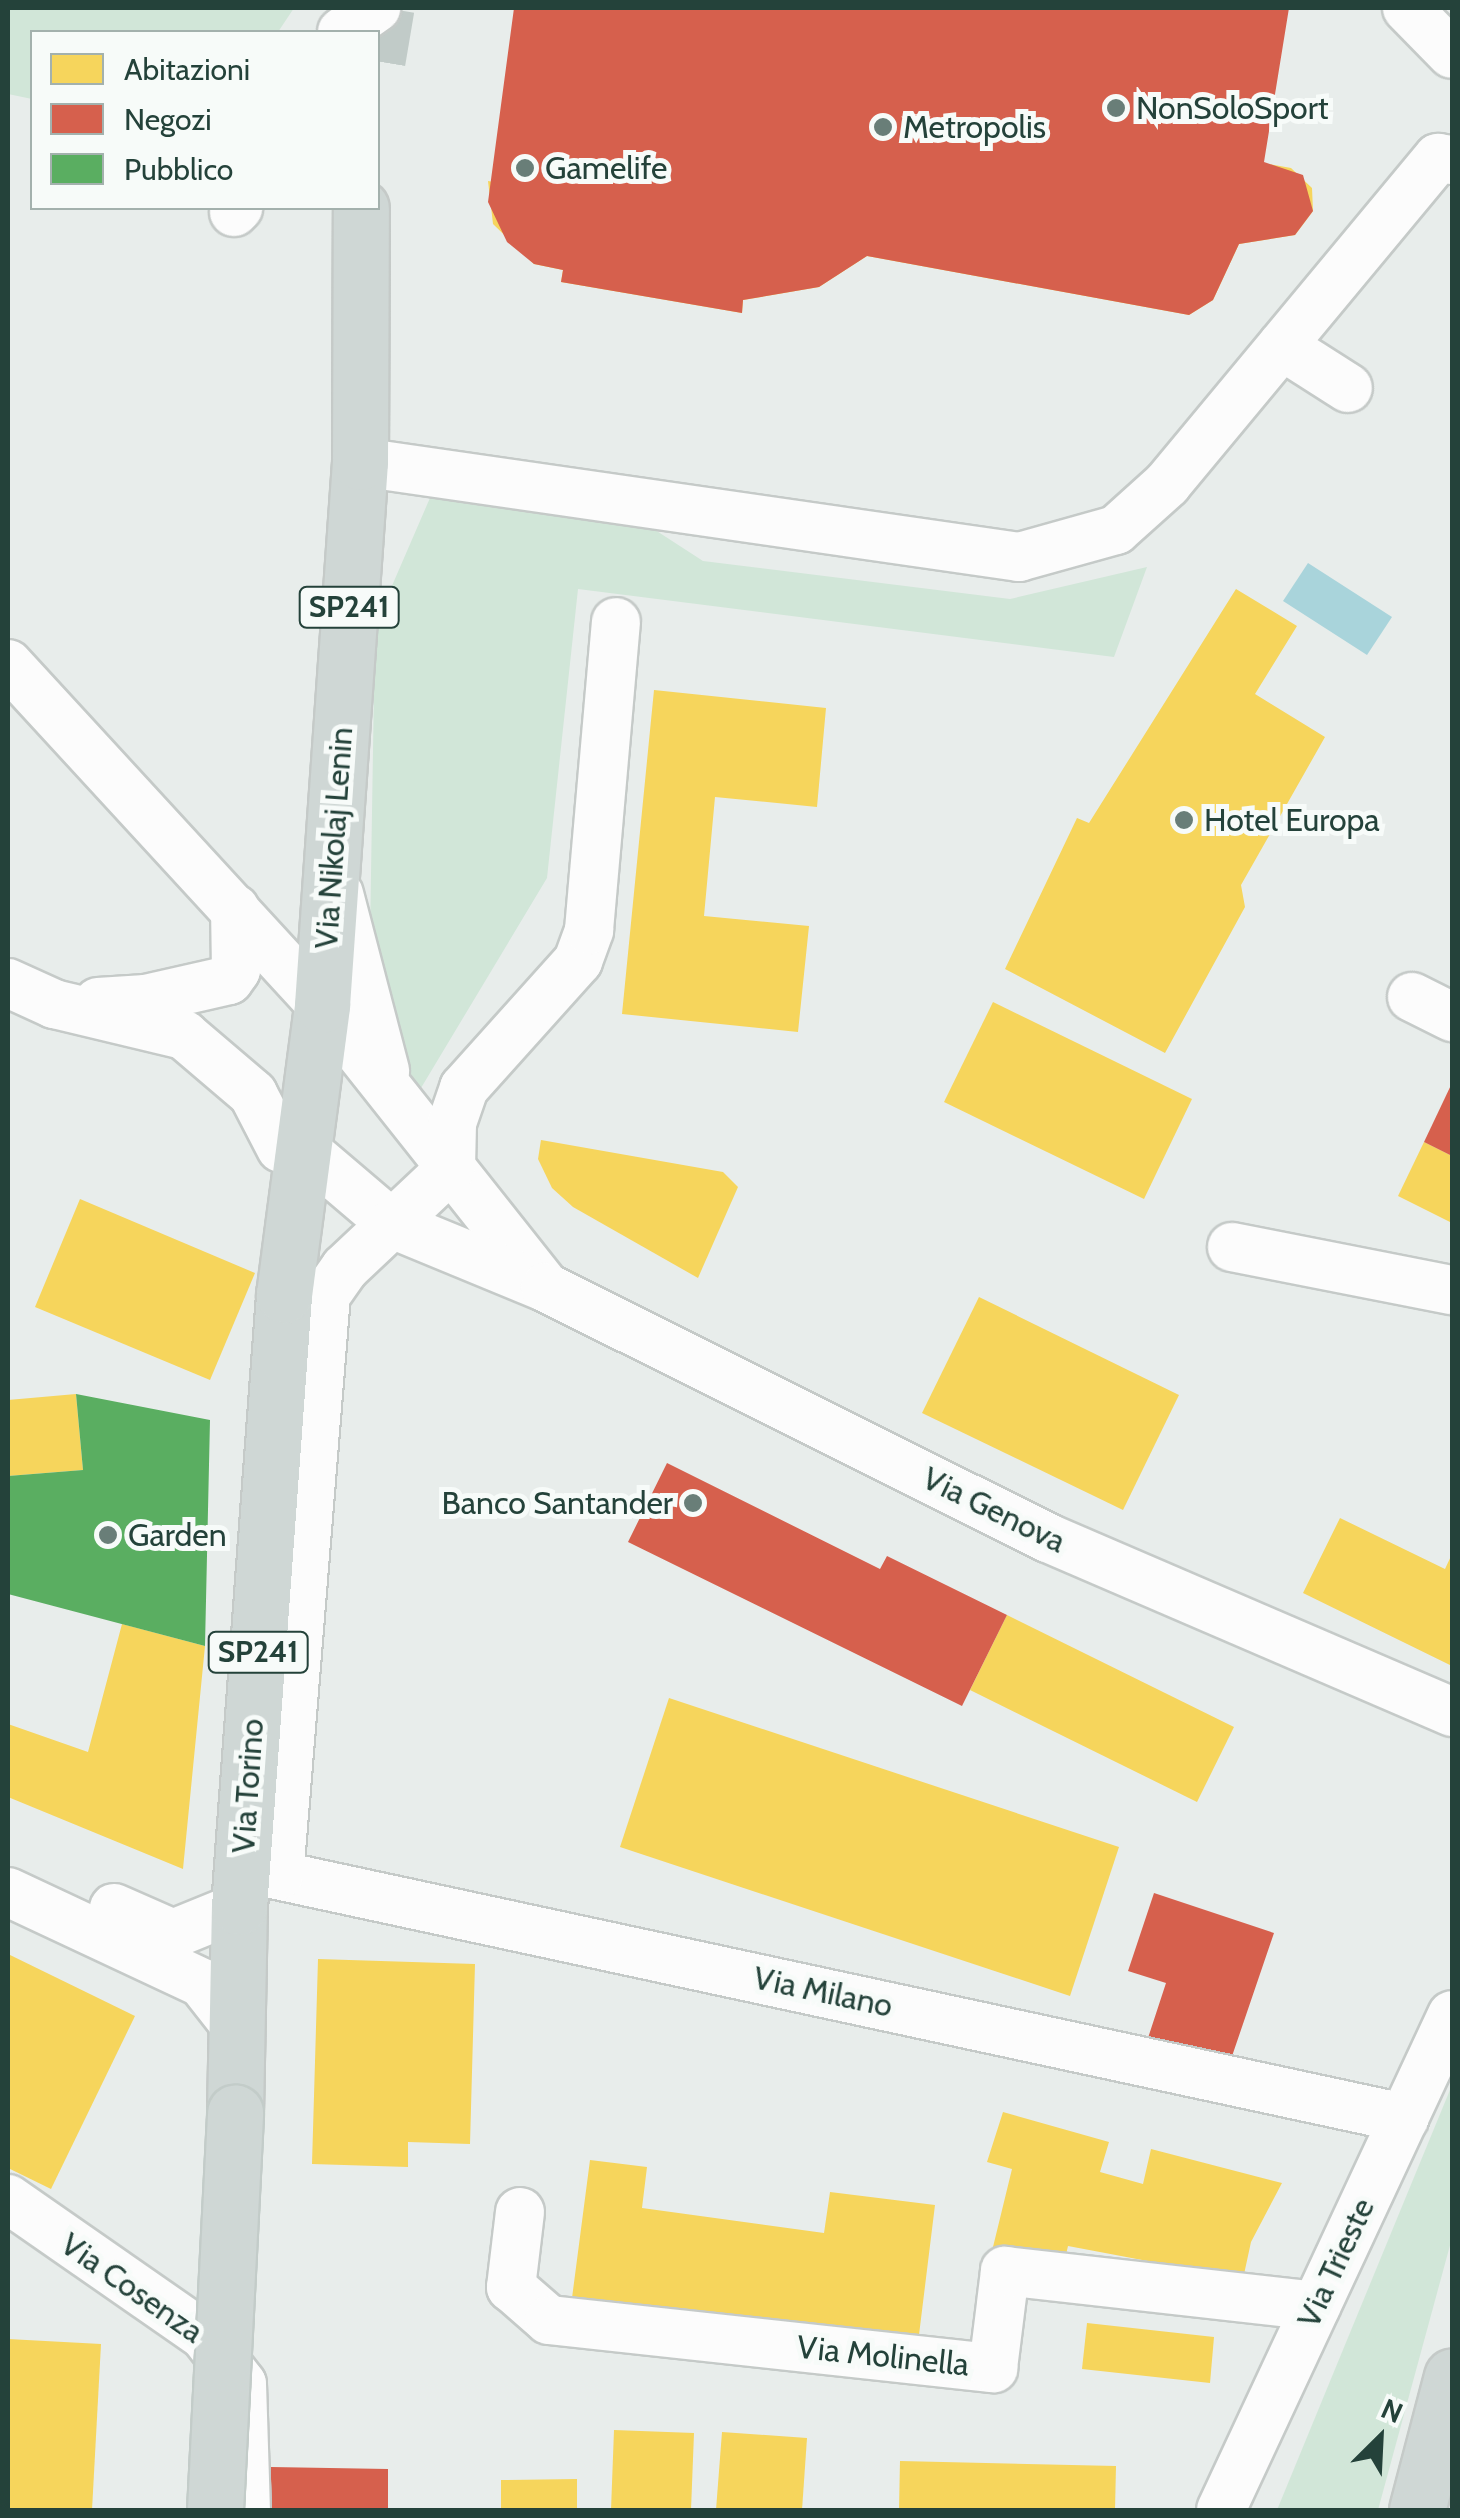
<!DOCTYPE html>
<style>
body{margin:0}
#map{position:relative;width:1460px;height:2518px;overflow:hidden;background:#e8edeb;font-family:Cabin,sans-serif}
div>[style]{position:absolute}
.green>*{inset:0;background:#d1e6d8}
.water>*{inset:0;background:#a9d4db}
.homes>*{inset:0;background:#f6d55c}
.shops>*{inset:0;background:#d6604d}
.public>*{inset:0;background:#5aae61}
.major-tunnel>*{height:55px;margin-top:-27.5px;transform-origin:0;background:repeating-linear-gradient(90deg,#c1cbc8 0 55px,transparent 0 83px)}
.roads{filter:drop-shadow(2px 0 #c5cac8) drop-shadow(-2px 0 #c5cac8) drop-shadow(0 2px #c5cac8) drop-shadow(0 -2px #c5cac8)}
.minor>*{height:48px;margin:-24px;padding:0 24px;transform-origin:24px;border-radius:24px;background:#fcfcfc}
.major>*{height:55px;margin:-27.5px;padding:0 27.5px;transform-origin:27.5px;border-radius:27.5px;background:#cfd7d5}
.bridges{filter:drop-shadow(2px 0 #c3ccc9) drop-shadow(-2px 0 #c3ccc9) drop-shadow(0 2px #c3ccc9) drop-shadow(0 -2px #c3ccc9)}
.major-bridge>*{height:55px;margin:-27.5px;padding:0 27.5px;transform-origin:27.5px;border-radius:27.5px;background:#cfd7d5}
.dots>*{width:28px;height:28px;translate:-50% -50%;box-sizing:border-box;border:5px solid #f7fbf9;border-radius:50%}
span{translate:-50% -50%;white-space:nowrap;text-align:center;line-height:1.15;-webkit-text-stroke:10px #f7fbf9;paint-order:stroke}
.shield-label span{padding:2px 8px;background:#f7fbf9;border:2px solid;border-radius:8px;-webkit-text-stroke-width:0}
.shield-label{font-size:30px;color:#24423a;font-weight:700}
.poi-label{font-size:32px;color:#24423a}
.left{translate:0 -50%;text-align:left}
.right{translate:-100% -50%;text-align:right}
.street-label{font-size:32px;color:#24423a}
.frame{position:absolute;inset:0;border:10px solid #24423a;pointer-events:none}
.legend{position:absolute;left:30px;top:30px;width:350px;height:180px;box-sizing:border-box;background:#f7fbf9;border:2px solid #a3b1ad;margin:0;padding:12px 18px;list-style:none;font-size:30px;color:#24423a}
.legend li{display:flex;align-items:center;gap:20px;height:50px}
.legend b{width:50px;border:2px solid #a3b1ad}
.north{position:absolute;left:1330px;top:2388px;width:100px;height:100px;-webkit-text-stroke:8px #f7fbf9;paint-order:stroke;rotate:24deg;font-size:28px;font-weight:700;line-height:40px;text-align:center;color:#24423a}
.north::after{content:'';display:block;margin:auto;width:35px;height:45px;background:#24423a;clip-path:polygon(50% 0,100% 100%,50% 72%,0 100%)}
</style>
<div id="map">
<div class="green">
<i style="clip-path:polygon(8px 8px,294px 8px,278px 32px,32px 32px,32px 99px,8px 94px)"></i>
<i style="clip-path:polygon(433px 491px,649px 526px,703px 561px,1010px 599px,1147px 567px,1114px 657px,578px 589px,547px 878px,421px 1088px,402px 1075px,370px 937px,375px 625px)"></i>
<i style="clip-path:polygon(1452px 2085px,1452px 2238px,1378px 2510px,1277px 2510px)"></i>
</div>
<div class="water">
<i style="clip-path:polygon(1308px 563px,1392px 617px,1367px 655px,1283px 601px)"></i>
</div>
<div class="homes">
<i style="clip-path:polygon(526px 8px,656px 8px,644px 38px,628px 53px,587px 64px,547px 48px)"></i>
<i style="clip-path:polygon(822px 85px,1291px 168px,1312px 188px,1313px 211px,1295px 235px,1239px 244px,1213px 300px,1189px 315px,867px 256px,819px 287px,743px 300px,742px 313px,561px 282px,563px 270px,534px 264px,493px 224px,488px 181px,563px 194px,565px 184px,765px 220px,762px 236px,795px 242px)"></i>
<i style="clip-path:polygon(1236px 589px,1297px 626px,1255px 694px,1325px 737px,1241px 885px,1245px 907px,1165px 1053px,1005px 969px,1077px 818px,1089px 823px)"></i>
<i style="clip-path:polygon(654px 690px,826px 708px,817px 807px,715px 797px,704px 916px,809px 926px,798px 1032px,622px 1014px)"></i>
<i style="clip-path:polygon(993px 1002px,1192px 1099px,1144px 1199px,944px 1102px)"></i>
<i style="clip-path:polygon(541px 1140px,723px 1172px,738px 1187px,698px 1278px,573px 1207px,552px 1188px,538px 1159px)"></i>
<i style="clip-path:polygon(1424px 1142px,1452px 1156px,1452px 1223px,1398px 1196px)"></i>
<i style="clip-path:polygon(80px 1199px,255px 1273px,210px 1380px,35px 1307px)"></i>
<i style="clip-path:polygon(979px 1297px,1179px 1395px,1123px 1510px,922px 1413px)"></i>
<i style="clip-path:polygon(76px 1394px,83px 1470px,8px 1476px,8px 1400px)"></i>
<i style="clip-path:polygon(1340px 1518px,1445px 1569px,1452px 1554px,1452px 1666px,1303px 1593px)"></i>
<i style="clip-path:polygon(1007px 1615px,1234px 1727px,1197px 1802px,970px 1690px)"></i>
<i style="clip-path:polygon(122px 1624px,205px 1646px,183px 1869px,8px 1797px,8px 1724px,88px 1752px)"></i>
<i style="clip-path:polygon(669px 1698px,1119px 1847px,1070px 1996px,620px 1847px)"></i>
<i style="clip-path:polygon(8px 1954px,135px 2016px,51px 2189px,8px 2168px)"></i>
<i style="clip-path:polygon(318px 1959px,475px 1964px,470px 2144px,408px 2142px,408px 2167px,312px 2164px)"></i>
<i style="clip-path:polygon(1003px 2112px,1109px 2142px,1100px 2172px,1143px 2184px,1151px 2149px,1282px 2183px,1251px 2242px,1243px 2279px,1068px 2246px,1065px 2259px,993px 2247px,1012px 2169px,987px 2162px)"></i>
<i style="clip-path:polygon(590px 2160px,647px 2167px,642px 2208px,824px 2233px,830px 2192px,935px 2205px,918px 2343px,572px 2298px)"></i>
<i style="clip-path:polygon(1087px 2323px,1214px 2337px,1210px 2383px,1082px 2369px)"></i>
<i style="clip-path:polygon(8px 2339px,101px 2344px,92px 2510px,8px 2510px)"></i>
<i style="clip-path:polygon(614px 2430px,694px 2433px,691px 2510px,611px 2510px)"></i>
<i style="clip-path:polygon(722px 2432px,807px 2438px,802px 2510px,716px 2510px)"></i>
<i style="clip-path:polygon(900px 2461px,1116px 2466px,1115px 2510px,899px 2510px)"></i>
<i style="clip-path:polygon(577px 2479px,577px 2510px,501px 2510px,501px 2480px)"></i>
</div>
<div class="shops">
<i style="clip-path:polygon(514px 8px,1289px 8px,1264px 162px,1303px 175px,1313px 211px,1295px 235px,1239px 244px,1213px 300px,1189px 315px,867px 256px,819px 287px,743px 300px,742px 313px,561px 282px,563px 270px,534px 264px,507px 242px,488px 202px)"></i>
<i style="clip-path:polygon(1452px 1083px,1452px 1156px,1424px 1142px)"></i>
<i style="clip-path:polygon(667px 1463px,880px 1569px,887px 1556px,1007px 1615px,962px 1706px,628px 1542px)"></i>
<i style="clip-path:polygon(1154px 1893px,1274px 1933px,1229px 2065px,1148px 2038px,1166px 1983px,1128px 1971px)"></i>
<i style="clip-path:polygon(271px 2467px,388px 2469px,388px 2510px,270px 2510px)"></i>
</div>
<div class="public">
<i style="clip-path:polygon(76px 1394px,210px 1420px,205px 1646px,8px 1594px,8px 1476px,83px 1470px)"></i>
</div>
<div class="major-tunnel">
<i style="left:378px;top:61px;width:54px;rotate:-80.4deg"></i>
</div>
<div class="roads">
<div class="minor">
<i style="left:1407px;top:8px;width:64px;rotate:45.6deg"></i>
<i style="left:342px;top:32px;width:42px;rotate:-35.2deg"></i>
<i style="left:234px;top:212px;width:6px;rotate:-45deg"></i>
<i style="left:1282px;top:346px;width:78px;rotate:32.5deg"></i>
<i style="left:360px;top:462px;width:666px;rotate:8.2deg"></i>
<i style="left:1019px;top:557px;width:101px;rotate:-15.6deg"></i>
<i style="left:1116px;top:530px;width:69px;rotate:-42deg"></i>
<i style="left:1167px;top:484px;width:424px;rotate:-50.3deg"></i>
<i style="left:1438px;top:158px;width:14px;rotate:8deg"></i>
<i style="left:8px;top:664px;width:464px;rotate:47.4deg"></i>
<i style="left:322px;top:1005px;width:357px;rotate:51.6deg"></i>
<i style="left:339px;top:894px;width:183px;rotate:75.4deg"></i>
<i style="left:8px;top:983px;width:51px;rotate:24.5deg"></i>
<i style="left:54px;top:1004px;width:134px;rotate:13.4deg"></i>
<i style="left:184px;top:1035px;width:91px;rotate:40.5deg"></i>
<i style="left:253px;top:1094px;width:61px;rotate:62.6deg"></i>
<i style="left:1412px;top:997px;width:45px;rotate:26.6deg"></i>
<i style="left:98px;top:1002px;width:48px;rotate:-3.6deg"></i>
<i style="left:146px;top:999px;width:85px;rotate:-12.9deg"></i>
<i style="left:229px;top:980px;width:12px;rotate:-55deg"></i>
<i style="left:236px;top:970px;width:61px;rotate:-90.9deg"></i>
<i style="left:270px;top:1120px;width:160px;rotate:40.4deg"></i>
<i style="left:392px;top:1224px;width:165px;rotate:22.4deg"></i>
<i style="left:545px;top:1287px;width:562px;rotate:26.52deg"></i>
<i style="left:1048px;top:1538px;width:440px;rotate:23.3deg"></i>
<i style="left:1232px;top:1247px;width:224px;rotate:11.1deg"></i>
<i style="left:249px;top:1869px;width:1182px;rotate:12.17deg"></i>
<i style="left:279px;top:1875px;width:582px;rotate:-85.37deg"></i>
<i style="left:326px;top:1295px;width:33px;rotate:-55deg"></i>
<i style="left:345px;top:1268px;width:146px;rotate:-43.3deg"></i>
<i style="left:451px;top:1168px;width:45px;rotate:-88.7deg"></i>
<i style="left:452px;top:1123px;width:37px;rotate:-71deg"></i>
<i style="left:464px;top:1088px;width:171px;rotate:-48.1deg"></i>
<i style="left:578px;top:961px;width:33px;rotate:-70deg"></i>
<i style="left:589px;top:930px;width:309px;rotate:-85deg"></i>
<i style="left:8px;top:1892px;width:214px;rotate:25.1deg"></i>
<i style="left:202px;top:1983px;width:53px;rotate:51.8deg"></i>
<i style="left:114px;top:1908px;width:64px;rotate:23.8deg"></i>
<i style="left:173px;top:1934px;width:71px;rotate:-22.2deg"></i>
<i style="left:8px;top:2199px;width:239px;rotate:34.8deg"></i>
<i style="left:204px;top:2335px;width:62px;rotate:52.2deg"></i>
<i style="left:242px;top:2384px;width:126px;rotate:88.2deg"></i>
<i style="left:520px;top:2212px;width:76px;rotate:96.8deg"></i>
<i style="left:511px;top:2287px;width:50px;rotate:41deg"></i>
<i style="left:549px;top:2320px;width:447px;rotate:6.2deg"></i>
<i style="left:993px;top:2368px;width:98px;rotate:-82.9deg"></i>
<i style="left:1005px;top:2271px;width:313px;rotate:6.4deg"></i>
<i style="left:1221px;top:2510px;width:546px;rotate:-64.98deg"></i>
</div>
<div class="major">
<i style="left:235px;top:2113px;width:206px;rotate:-88.9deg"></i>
<i style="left:239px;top:1907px;width:614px;rotate:-85.79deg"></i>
<i style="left:284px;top:1295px;width:292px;rotate:-82.5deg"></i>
<i style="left:322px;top:1005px;width:544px;rotate:-86deg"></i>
<i style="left:360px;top:462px;width:254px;rotate:-89.8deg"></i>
<i style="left:1417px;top:2510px;width:138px;rotate:-75.3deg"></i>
</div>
</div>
<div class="bridges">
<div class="major-bridge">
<i style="left:215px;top:2510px;width:398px;rotate:-87.1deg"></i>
</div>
</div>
<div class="dots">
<i style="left:1116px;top:108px;background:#697e78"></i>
<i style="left:883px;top:127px;background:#697e78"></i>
<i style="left:525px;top:168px;background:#697e78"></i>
<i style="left:1184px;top:820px;background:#697e78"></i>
<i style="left:693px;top:1503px;background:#697e78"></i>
<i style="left:108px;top:1535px;background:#697e78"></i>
</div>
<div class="shield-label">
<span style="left:349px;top:607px">SP241</span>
<span style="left:258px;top:1652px">SP241</span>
</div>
<div class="poi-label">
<span class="left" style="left:1136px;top:108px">NonSoloSport</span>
<span class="left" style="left:903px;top:127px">Metropolis</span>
<span class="left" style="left:545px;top:168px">Gamelife</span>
<span class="left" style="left:1204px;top:820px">Hotel Europa</span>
<span class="right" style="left:673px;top:1503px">Banco Santander</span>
<span class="left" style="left:128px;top:1535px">Garden</span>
</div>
<div class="street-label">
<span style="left:334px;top:838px;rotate:-86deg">Via Nikolaj Lenin</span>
<span style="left:994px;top:1510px;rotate:26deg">Via Genova</span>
<span style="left:248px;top:1786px;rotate:-86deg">Via Torino</span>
<span style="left:823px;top:1992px;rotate:12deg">Via Milano</span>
<span style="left:1336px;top:2263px;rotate:-65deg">Via Trieste</span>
<span style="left:132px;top:2288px;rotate:35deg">Via Cosenza</span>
<span style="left:883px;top:2356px;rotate:6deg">Via Molinella</span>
</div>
<div class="frame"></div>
<ul class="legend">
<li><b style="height:28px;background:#f6d55c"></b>Abitazioni</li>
<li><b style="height:28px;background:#d6604d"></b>Negozi</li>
<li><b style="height:28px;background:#5aae61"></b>Pubblico</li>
</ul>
<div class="north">N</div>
</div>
